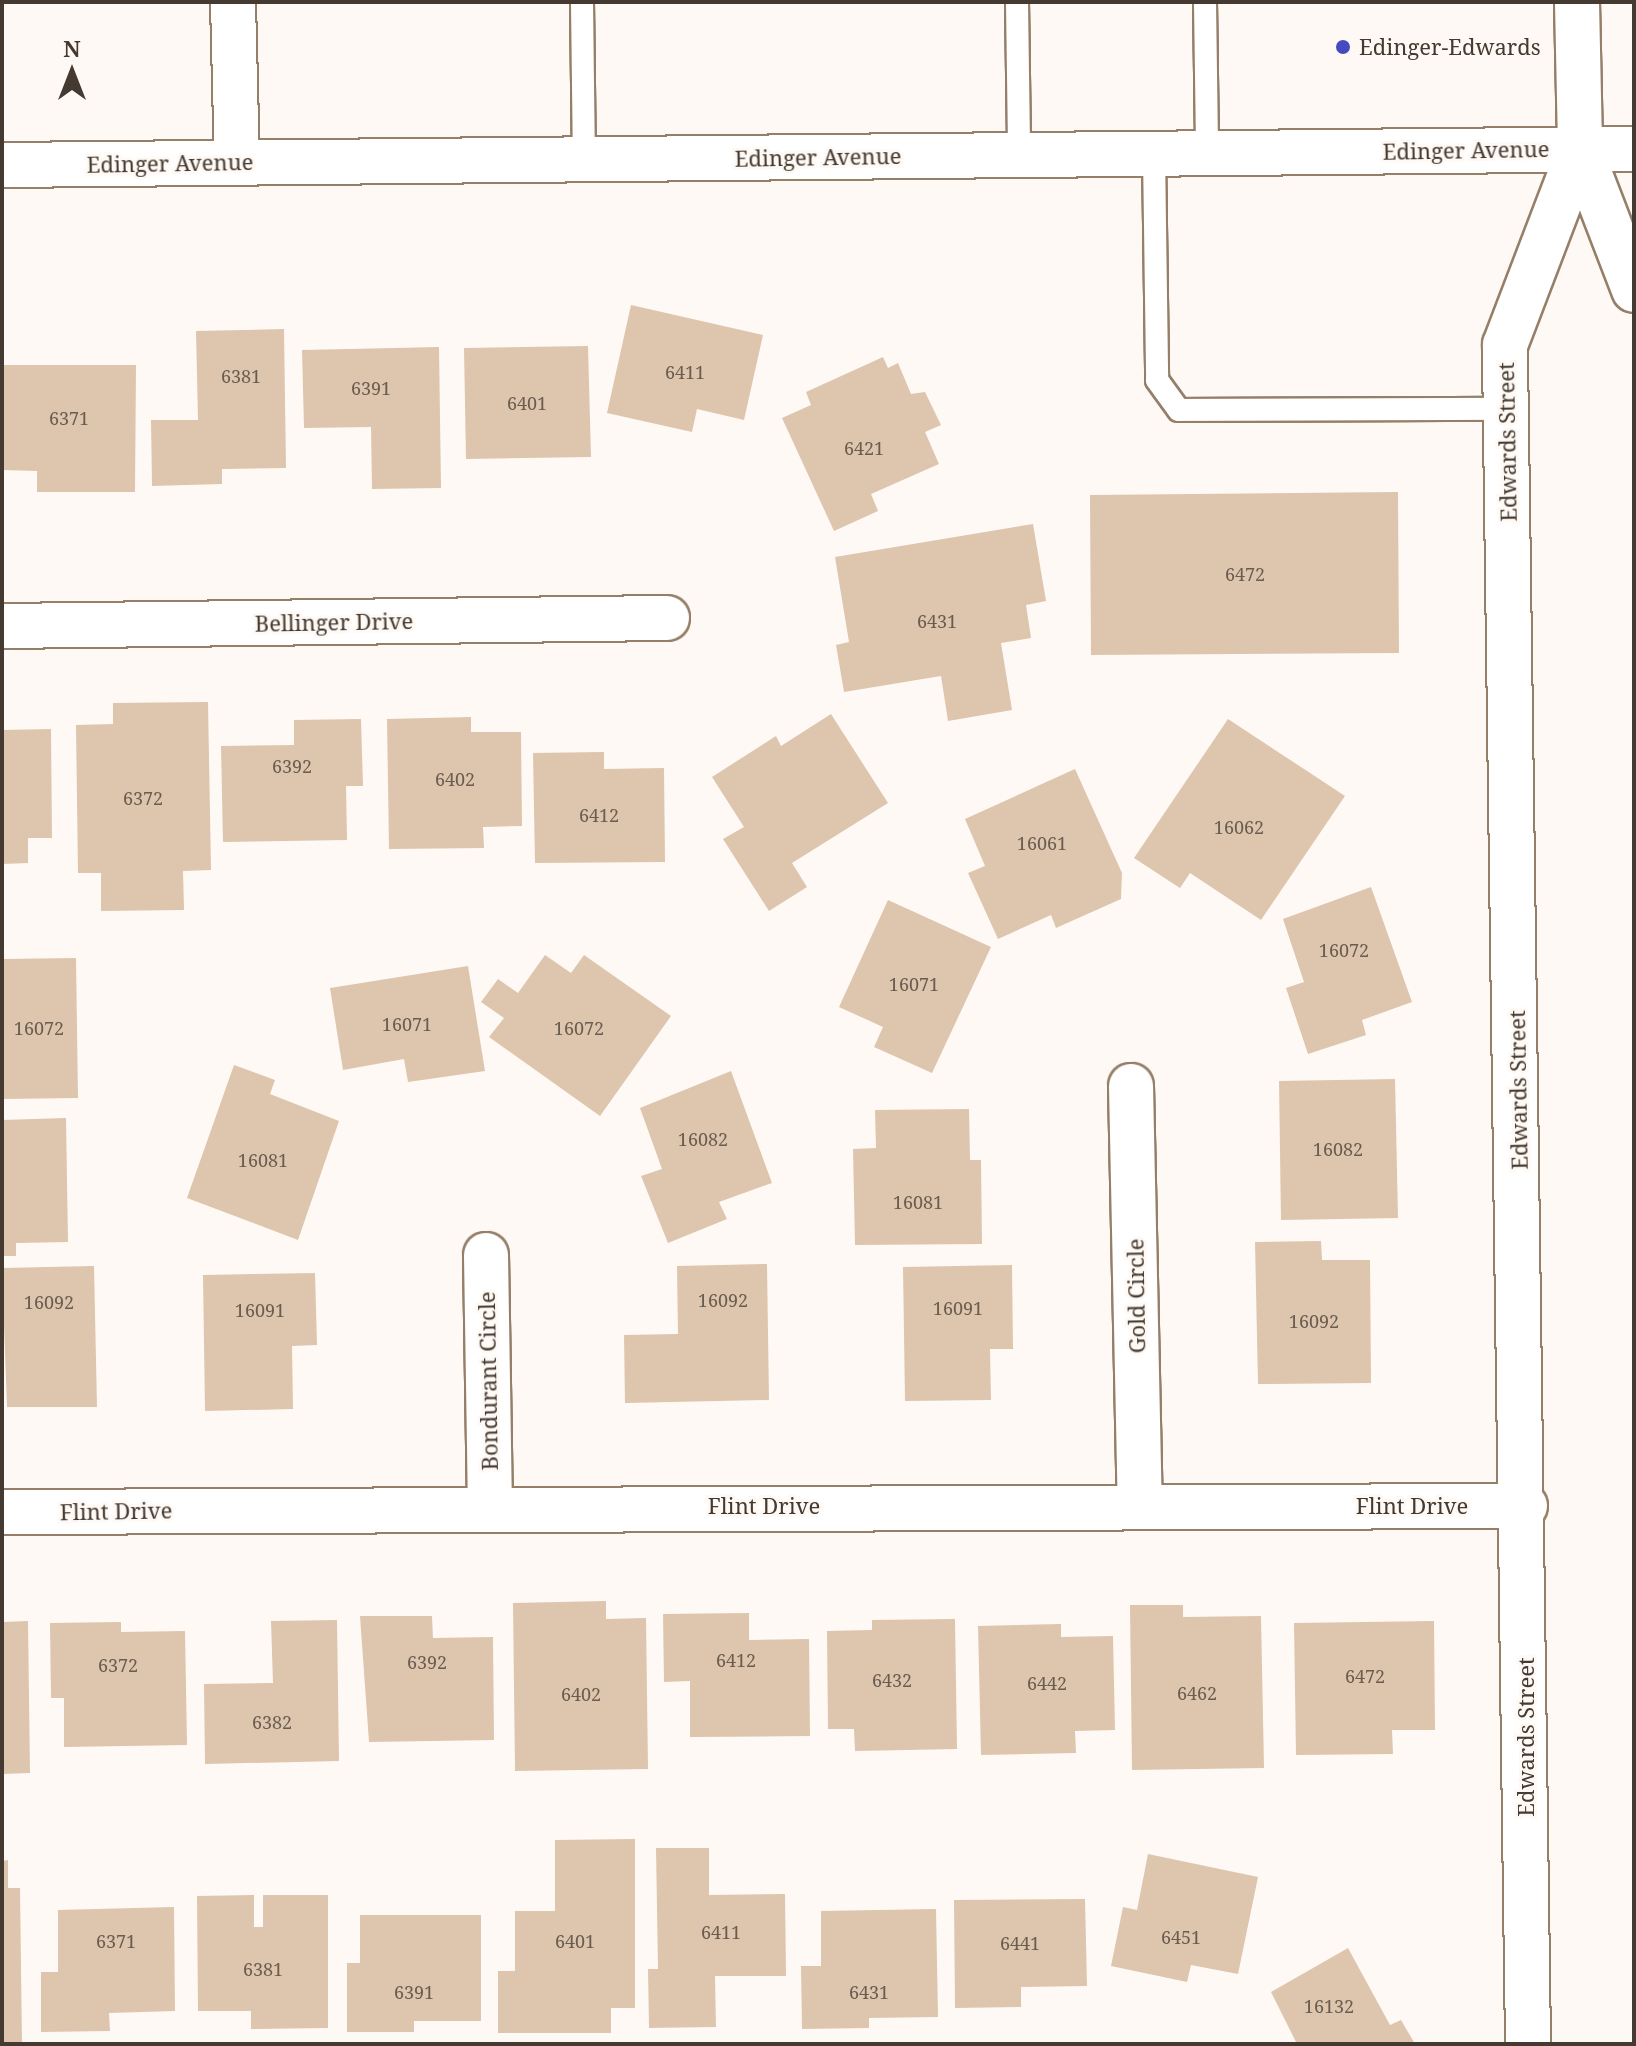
<!DOCTYPE html>
<style>
body{margin:0}
#map{position:relative;width:1636px;height:2046px;overflow:hidden;background:#fef9f4;font-family:"Noto Serif",serif}
div>[style]{position:absolute}
.building>*{inset:0;background:#dec5ae}
.roads{filter:drop-shadow(2px 0 #957f69) drop-shadow(-2px 0 #957f69) drop-shadow(0 2px #957f69) drop-shadow(0 -2px #957f69)}
.service>*{height:22px;margin:-11px;padding:0 11px;transform-origin:11px;border-radius:11px;background:#fff}
.minor>*{height:44px;margin:-22px;padding:0 22px;transform-origin:22px;border-radius:22px;background:#fff}
.tertiary>*{height:44px;margin:-22px;padding:0 22px;transform-origin:22px;border-radius:22px;background:#fff}
.secondary>*{height:44px;margin:-22px;padding:0 22px;transform-origin:22px;border-radius:22px;background:#fff}
.primary>*{height:44px;margin:-22px;padding:0 22px;transform-origin:22px;border-radius:22px;background:#fff}
.dots>*{width:22px;height:22px;translate:-50% -50%;box-sizing:border-box;border:4px solid #fef9f4;border-radius:50%}
span{translate:-50% -50%;white-space:nowrap;text-align:center;line-height:1.15;-webkit-text-stroke:6px #fef9f4;paint-order:stroke}
.number-label{font-size:18px;color:#6a5d50}
.number-label span{-webkit-text-stroke-width:0}
.poi-label{font-size:22px;color:#443a31}
.left{translate:0 -50%;text-align:left}
.street-label{font-size:22px;color:#443a31}
.frame{position:absolute;inset:0;border:4px solid #443a31;pointer-events:none}
.north{position:absolute;left:32px;top:32px;width:80px;height:80px;-webkit-text-stroke:6px #fef9f4;paint-order:stroke;rotate:0deg;font-size:22px;font-weight:700;line-height:32px;text-align:center;color:#443a31}
.north::after{content:'';display:block;margin:auto;width:28px;height:36px;background:#443a31;clip-path:polygon(50% 0,100% 100%,50% 72%,0 100%)}
</style>
<div id="map">
<div class="building">
<i style="clip-path:polygon(631px 305px,763px 335px,744px 420px,697px 409px,692px 432px,607px 413px)"></i>
<i style="clip-path:polygon(284px 329px,286px 468px,222px 469px,222px 484px,152px 486px,151px 420px,198px 420px,196px 331px)"></i>
<i style="clip-path:polygon(588px 346px,591px 457px,466px 459px,464px 348px)"></i>
<i style="clip-path:polygon(439px 347px,441px 488px,372px 489px,371px 427px,304px 428px,302px 350px)"></i>
<i style="clip-path:polygon(883px 357px,888px 368px,898px 363px,911px 394px,925px 392px,941px 425px,925px 432px,939px 464px,871px 494px,878px 511px,834px 531px,782px 418px,811px 405px,806px 392px)"></i>
<i style="clip-path:polygon(2px 365px,136px 365px,135px 492px,37px 492px,37px 471px,2px 470px)"></i>
<i style="clip-path:polygon(1398px 492px,1399px 653px,1091px 655px,1090px 495px)"></i>
<i style="clip-path:polygon(1033px 524px,1046px 601px,1026px 605px,1031px 638px,1001px 643px,1012px 710px,948px 721px,941px 676px,844px 692px,836px 645px,849px 642px,835px 557px)"></i>
<i style="clip-path:polygon(208px 702px,211px 870px,183px 871px,184px 910px,101px 911px,101px 873px,78px 873px,76px 725px,113px 724px,113px 703px)"></i>
<i style="clip-path:polygon(831px 714px,888px 803px,792px 863px,807px 887px,769px 911px,723px 839px,744px 827px,712px 777px,776px 736px,781px 746px)"></i>
<i style="clip-path:polygon(471px 717px,471px 732px,521px 732px,522px 826px,483px 827px,484px 848px,389px 849px,387px 719px)"></i>
<i style="clip-path:polygon(361px 719px,363px 786px,346px 786px,347px 840px,223px 842px,221px 746px,294px 745px,294px 720px)"></i>
<i style="clip-path:polygon(1228px 719px,1345px 796px,1261px 920px,1190px 873px,1180px 888px,1134px 858px)"></i>
<i style="clip-path:polygon(51px 729px,52px 838px,28px 838px,28px 863px,2px 864px,2px 730px)"></i>
<i style="clip-path:polygon(604px 752px,604px 769px,664px 768px,665px 862px,535px 863px,533px 753px)"></i>
<i style="clip-path:polygon(1075px 769px,1122px 873px,1121px 899px,1056px 928px,1051px 915px,998px 939px,968px 873px,985px 866px,965px 819px)"></i>
<i style="clip-path:polygon(1371px 887px,1412px 1002px,1362px 1020px,1366px 1035px,1308px 1054px,1286px 988px,1304px 982px,1283px 919px)"></i>
<i style="clip-path:polygon(888px 900px,991px 947px,932px 1073px,874px 1047px,883px 1027px,839px 1007px)"></i>
<i style="clip-path:polygon(545px 955px,571px 973px,584px 955px,671px 1016px,600px 1116px,489px 1037px,504px 1018px,481px 1002px,498px 979px,518px 993px)"></i>
<i style="clip-path:polygon(76px 958px,78px 1098px,2px 1099px,2px 959px)"></i>
<i style="clip-path:polygon(468px 966px,485px 1071px,408px 1082px,404px 1059px,343px 1070px,330px 988px)"></i>
<i style="clip-path:polygon(234px 1065px,275px 1080px,270px 1094px,339px 1121px,298px 1240px,187px 1198px)"></i>
<i style="clip-path:polygon(731px 1071px,772px 1183px,719px 1202px,727px 1219px,668px 1243px,641px 1176px,662px 1169px,640px 1108px)"></i>
<i style="clip-path:polygon(1395px 1079px,1398px 1218px,1281px 1220px,1279px 1081px)"></i>
<i style="clip-path:polygon(969px 1109px,970px 1160px,981px 1160px,982px 1244px,855px 1245px,853px 1149px,876px 1148px,875px 1110px)"></i>
<i style="clip-path:polygon(66px 1118px,68px 1242px,16px 1243px,16px 1256px,2px 1256px,2px 1120px)"></i>
<i style="clip-path:polygon(1321px 1241px,1322px 1260px,1370px 1260px,1371px 1383px,1258px 1384px,1255px 1242px)"></i>
<i style="clip-path:polygon(767px 1264px,769px 1400px,625px 1403px,624px 1335px,678px 1334px,677px 1266px)"></i>
<i style="clip-path:polygon(1012px 1265px,1013px 1349px,990px 1349px,991px 1400px,905px 1401px,903px 1267px)"></i>
<i style="clip-path:polygon(94px 1266px,97px 1407px,7px 1407px,2px 1268px)"></i>
<i style="clip-path:polygon(315px 1273px,317px 1345px,292px 1346px,293px 1409px,205px 1411px,203px 1275px)"></i>
<i style="clip-path:polygon(606px 1601px,606px 1619px,646px 1618px,648px 1769px,515px 1771px,513px 1603px)"></i>
<i style="clip-path:polygon(1130px 1605px,1183px 1605px,1183px 1617px,1261px 1616px,1264px 1768px,1132px 1770px)"></i>
<i style="clip-path:polygon(749px 1613px,749px 1640px,809px 1639px,810px 1736px,690px 1737px,690px 1681px,664px 1682px,663px 1614px)"></i>
<i style="clip-path:polygon(360px 1616px,432px 1616px,433px 1638px,493px 1637px,494px 1740px,369px 1742px)"></i>
<i style="clip-path:polygon(955px 1619px,957px 1749px,855px 1751px,854px 1729px,828px 1729px,827px 1631px,872px 1630px,872px 1620px)"></i>
<i style="clip-path:polygon(337px 1620px,339px 1761px,205px 1764px,204px 1684px,273px 1683px,271px 1621px)"></i>
<i style="clip-path:polygon(28px 1621px,30px 1773px,2px 1774px,2px 1622px)"></i>
<i style="clip-path:polygon(1434px 1621px,1435px 1730px,1392px 1730px,1393px 1754px,1296px 1755px,1294px 1623px)"></i>
<i style="clip-path:polygon(121px 1622px,121px 1632px,185px 1631px,187px 1745px,64px 1747px,64px 1698px,51px 1698px,50px 1623px)"></i>
<i style="clip-path:polygon(1061px 1624px,1061px 1637px,1113px 1636px,1115px 1730px,1075px 1731px,1076px 1753px,981px 1755px,978px 1626px)"></i>
<i style="clip-path:polygon(635px 1839px,635px 2008px,611px 2008px,611px 2033px,498px 2033px,498px 1971px,515px 1971px,515px 1911px,555px 1911px,555px 1840px)"></i>
<i style="clip-path:polygon(656px 1848px,709px 1848px,709px 1895px,785px 1894px,786px 1976px,715px 1976px,716px 2027px,649px 2028px,648px 1969px,658px 1969px)"></i>
<i style="clip-path:polygon(1148px 1854px,1258px 1877px,1238px 1974px,1191px 1965px,1187px 1982px,1111px 1966px,1123px 1907px,1137px 1910px)"></i>
<i style="clip-path:polygon(8px 1860px,8px 1888px,20px 1888px,22px 2044px,2px 2044px,2px 1861px)"></i>
<i style="clip-path:polygon(254px 1895px,254px 1927px,263px 1927px,263px 1895px,328px 1895px,328px 2028px,251px 2029px,251px 2011px,198px 2011px,197px 1896px)"></i>
<i style="clip-path:polygon(1085px 1899px,1087px 1986px,1021px 1987px,1021px 2007px,955px 2008px,954px 1900px)"></i>
<i style="clip-path:polygon(174px 1907px,175px 2011px,109px 2013px,110px 2031px,41px 2032px,41px 1972px,58px 1972px,58px 1910px)"></i>
<i style="clip-path:polygon(936px 1909px,938px 2017px,869px 2018px,869px 2028px,802px 2029px,801px 1966px,821px 1966px,821px 1911px)"></i>
<i style="clip-path:polygon(360px 1915px,481px 1915px,481px 2021px,414px 2021px,414px 2032px,347px 2032px,347px 1963px,360px 1963px)"></i>
<i style="clip-path:polygon(1348px 1948px,1390px 2025px,1401px 2020px,1415px 2044px,1297px 2044px,1271px 1992px)"></i>
</div>
<div class="roads">
<div class="service">
<i style="left:582px;top:2px;width:157px;rotate:89.3deg"></i>
<i style="left:1017px;top:2px;width:152px;rotate:89.2deg"></i>
<i style="left:1205px;top:2px;width:151px;rotate:89.2deg"></i>
<i style="left:1154px;top:153px;width:227px;rotate:89.2deg"></i>
<i style="left:1157px;top:380px;width:37px;rotate:54deg"></i>
<i style="left:1179px;top:410px;width:328px;rotate:-0.2deg"></i>
</div>
<div class="minor">
<i style="left:233px;top:2px;width:161px;rotate:88.6deg"></i>
<i style="left:2px;top:626px;width:665px;rotate:-0.69deg"></i>
<i style="left:1131px;top:1086px;width:419px;rotate:88.8deg"></i>
<i style="left:486px;top:1255px;width:252px;rotate:89.1deg"></i>
<i style="left:2px;top:1512px;width:1523px;rotate:-0.23deg"></i>
</div>
<div class="tertiary">
<i style="left:1577px;top:2px;width:147px;rotate:88.8deg"></i>
</div>
<div class="secondary">
<i style="left:1580px;top:149px;width:151px;rotate:69deg"></i>
<i style="left:1528px;top:2044px;width:1699px;rotate:-90.78deg"></i>
<i style="left:1505px;top:345px;width:210px;rotate:-69.1deg"></i>
</div>
<div class="primary">
<i style="left:2px;top:165px;width:1632px;rotate:-0.56deg"></i>
</div>
</div>
<div class="dots">
<i style="left:1343px;top:47px;background:#464ac0"></i>
</div>
<div class="number-label">
<span style="left:685px;top:372px">6411</span>
<span style="left:241px;top:376px">6381</span>
<span style="left:371px;top:388px">6391</span>
<span style="left:527px;top:403px">6401</span>
<span style="left:69px;top:418px">6371</span>
<span style="left:864px;top:448px">6421</span>
<span style="left:1245px;top:574px">6472</span>
<span style="left:937px;top:621px">6431</span>
<span style="left:292px;top:766px">6392</span>
<span style="left:455px;top:779px">6402</span>
<span style="left:143px;top:798px">6372</span>
<span style="left:599px;top:815px">6412</span>
<span style="left:1239px;top:827px">16062</span>
<span style="left:1042px;top:843px">16061</span>
<span style="left:1344px;top:950px">16072</span>
<span style="left:914px;top:984px">16071</span>
<span style="left:407px;top:1024px">16071</span>
<span style="left:39px;top:1028px">16072</span>
<span style="left:579px;top:1028px">16072</span>
<span style="left:703px;top:1139px">16082</span>
<span style="left:1338px;top:1149px">16082</span>
<span style="left:263px;top:1160px">16081</span>
<span style="left:918px;top:1202px">16081</span>
<span style="left:723px;top:1300px">16092</span>
<span style="left:49px;top:1302px">16092</span>
<span style="left:958px;top:1308px">16091</span>
<span style="left:260px;top:1310px">16091</span>
<span style="left:1314px;top:1321px">16092</span>
<span style="left:736px;top:1660px">6412</span>
<span style="left:427px;top:1662px">6392</span>
<span style="left:118px;top:1665px">6372</span>
<span style="left:1365px;top:1676px">6472</span>
<span style="left:892px;top:1680px">6432</span>
<span style="left:1047px;top:1683px">6442</span>
<span style="left:1197px;top:1693px">6462</span>
<span style="left:581px;top:1694px">6402</span>
<span style="left:272px;top:1722px">6382</span>
<span style="left:721px;top:1932px">6411</span>
<span style="left:1181px;top:1937px">6451</span>
<span style="left:116px;top:1941px">6371</span>
<span style="left:575px;top:1941px">6401</span>
<span style="left:1020px;top:1943px">6441</span>
<span style="left:263px;top:1969px">6381</span>
<span style="left:414px;top:1992px">6391</span>
<span style="left:869px;top:1992px">6431</span>
<span style="left:1329px;top:2006px">16132</span>
</div>
<div class="poi-label">
<span class="left" style="left:1359px;top:47px">Edinger-Edwards</span>
</div>
<div class="street-label">
<span style="left:1466px;top:150px;rotate:-1deg">Edinger Avenue</span>
<span style="left:818px;top:157px;rotate:-1deg">Edinger Avenue</span>
<span style="left:170px;top:163px;rotate:-1deg">Edinger Avenue</span>
<span style="left:1507px;top:442px;rotate:-91deg">Edwards Street</span>
<span style="left:334px;top:622px;rotate:-1deg">Bellinger Drive</span>
<span style="left:1518px;top:1090px;rotate:-91deg">Edwards Street</span>
<span style="left:1136px;top:1296px;rotate:-91deg">Gold Circle</span>
<span style="left:488px;top:1381px;rotate:-91deg">Bondurant Circle</span>
<span style="left:764px;top:1506px">Flint Drive</span>
<span style="left:1412px;top:1506px">Flint Drive</span>
<span style="left:116px;top:1511px;rotate:-1deg">Flint Drive</span>
<span style="left:1526px;top:1737px;rotate:-90deg">Edwards Street</span>
</div>
<div class="frame"></div>
<div class="north">N</div>
</div>
